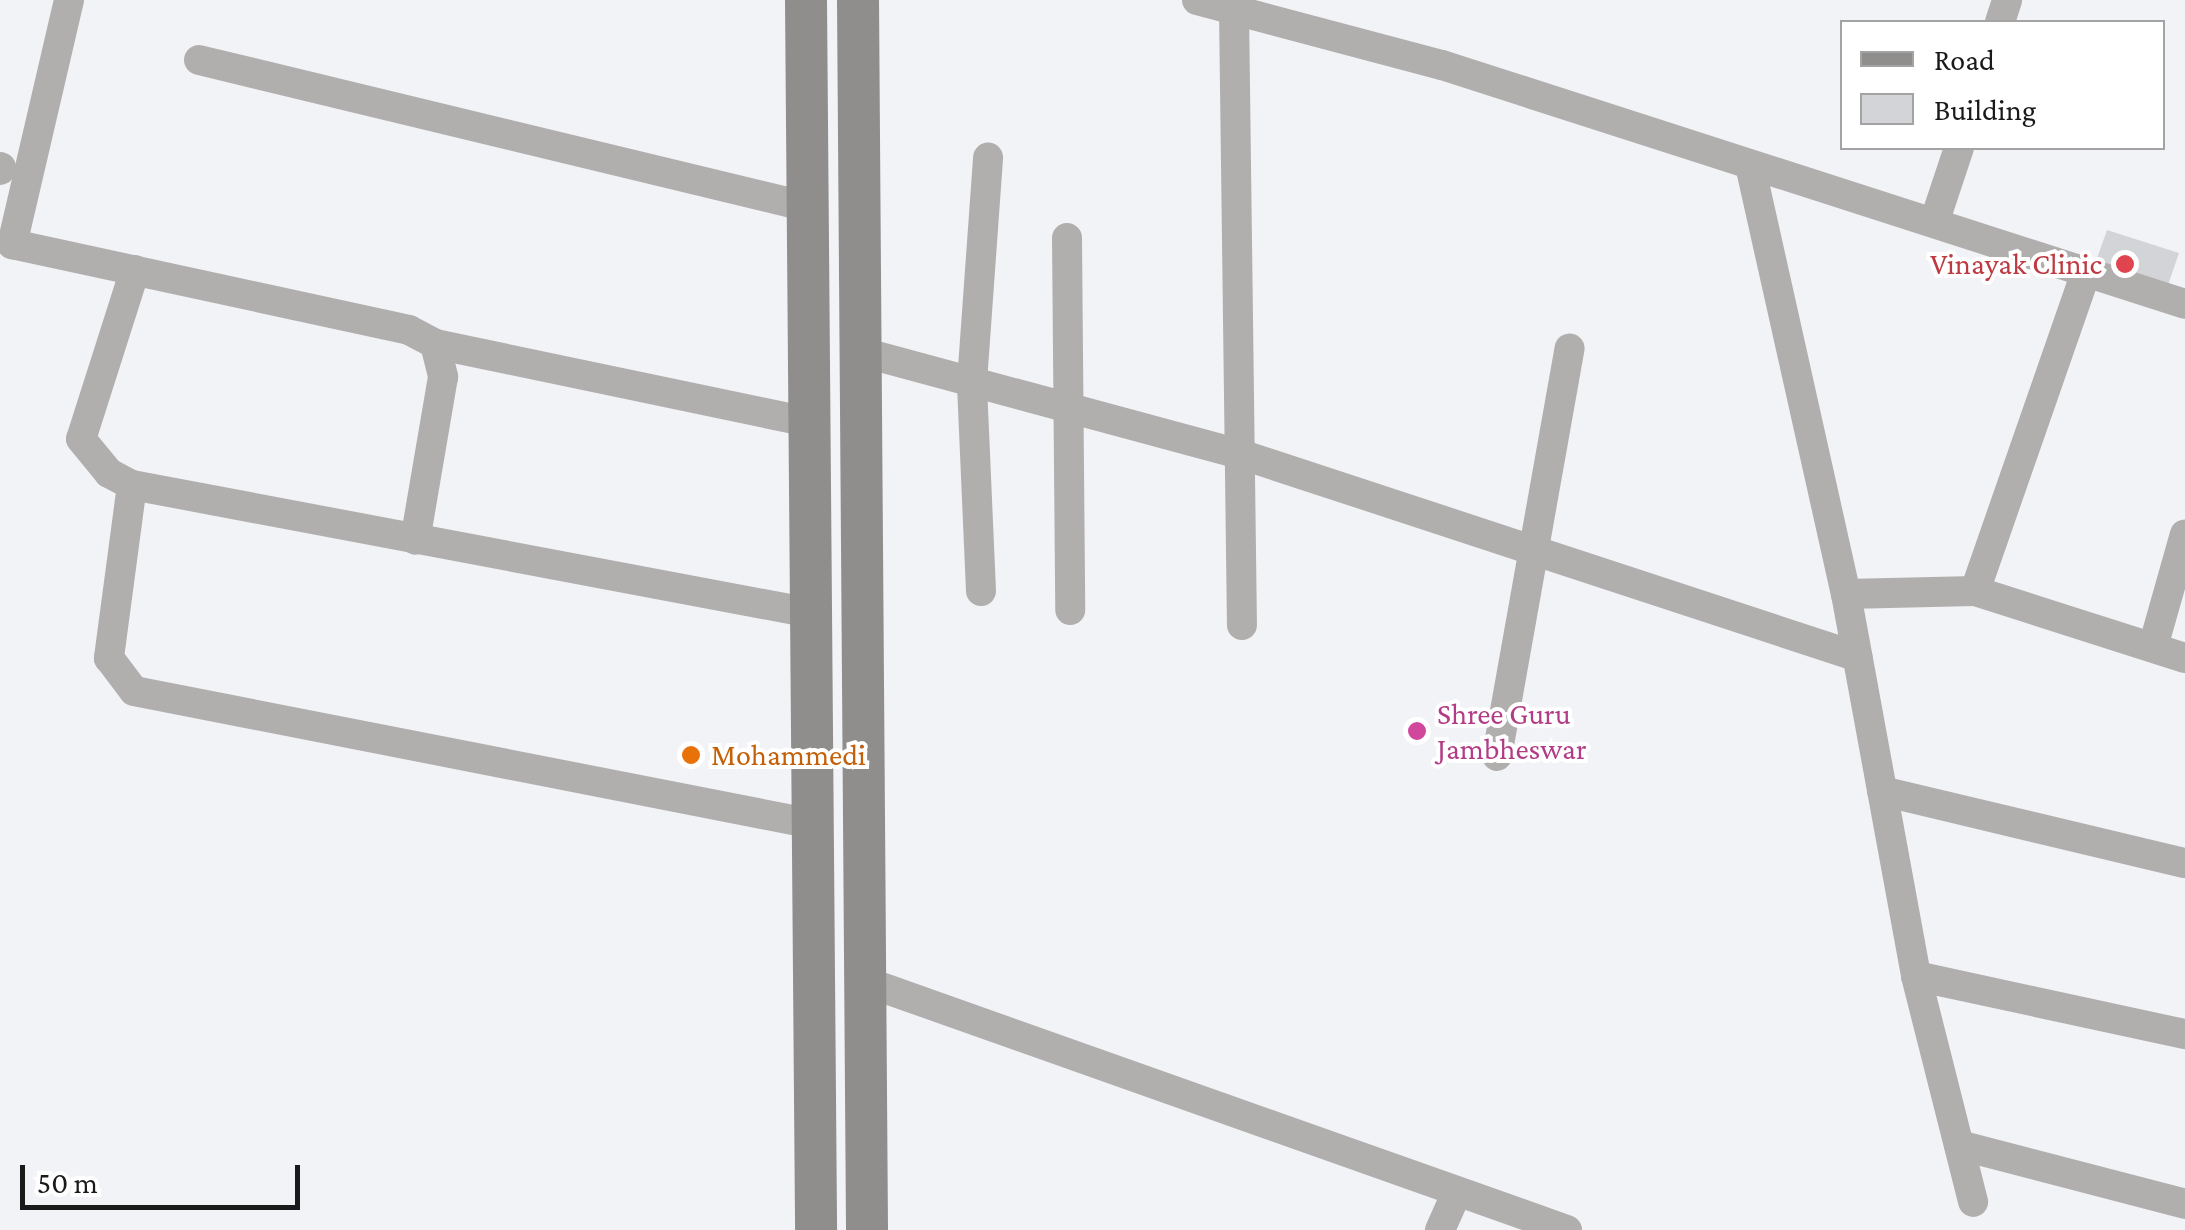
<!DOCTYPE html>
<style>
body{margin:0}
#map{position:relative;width:2185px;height:1230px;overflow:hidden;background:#f2f3f7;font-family:"Crimson Pro",serif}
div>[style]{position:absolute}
.building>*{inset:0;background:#d3d4d8}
.street>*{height:30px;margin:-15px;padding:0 15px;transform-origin:15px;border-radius:15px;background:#b1afae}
.secondary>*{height:42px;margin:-21px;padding:0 21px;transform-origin:21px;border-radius:21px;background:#908e8d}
.dots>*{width:28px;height:28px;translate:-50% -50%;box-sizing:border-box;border:5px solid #fff;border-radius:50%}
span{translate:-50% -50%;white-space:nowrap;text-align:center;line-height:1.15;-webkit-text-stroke:8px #fff;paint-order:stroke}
.health-label{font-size:30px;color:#be3a42}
.right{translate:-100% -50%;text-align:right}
.hotel-label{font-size:30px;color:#b23c85}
.left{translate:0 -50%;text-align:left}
.food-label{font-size:30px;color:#c56008}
.legend{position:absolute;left:1840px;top:20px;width:325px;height:130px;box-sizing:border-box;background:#fff;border:2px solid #a3a3a4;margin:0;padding:12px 18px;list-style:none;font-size:30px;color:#1a1a1b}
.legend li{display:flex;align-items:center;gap:20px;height:50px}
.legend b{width:50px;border:2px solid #a3a3a4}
.scale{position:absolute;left:20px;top:1165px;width:280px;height:45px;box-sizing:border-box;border:5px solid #1a1a1b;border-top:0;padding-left:12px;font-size:30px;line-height:35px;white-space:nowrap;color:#1a1a1b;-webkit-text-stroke:8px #fff;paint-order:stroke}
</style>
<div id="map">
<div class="building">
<i style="clip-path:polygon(2107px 230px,2179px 253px,2167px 288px,2095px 264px)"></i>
</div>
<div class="street">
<i style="left:69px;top:0;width:251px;rotate:103.1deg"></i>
<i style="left:12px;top:244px;width:406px;rotate:12.2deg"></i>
<i style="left:409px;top:330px;width:30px;rotate:28deg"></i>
<i style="left:435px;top:344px;width:34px;rotate:76deg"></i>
<i style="left:443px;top:377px;width:165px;rotate:99.7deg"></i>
<i style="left:1197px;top:0;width:253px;rotate:14.9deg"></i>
<i style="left:1442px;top:65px;width:780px;rotate:17.83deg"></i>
<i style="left:1234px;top:9px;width:616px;rotate:89.26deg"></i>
<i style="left:2000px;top:22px;width:23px;rotate:-72deg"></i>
<i style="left:199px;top:60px;width:626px;rotate:13.57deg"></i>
<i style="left:1750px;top:165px;width:440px;rotate:77.4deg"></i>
<i style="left:1846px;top:594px;width:388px;rotate:79.6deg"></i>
<i style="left:1916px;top:976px;width:233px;rotate:75.8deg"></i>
<i style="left:0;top:170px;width:3px;rotate:-72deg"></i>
<i style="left:1935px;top:220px;width:76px;rotate:-71.6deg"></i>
<i style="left:1067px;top:238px;width:372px;rotate:89.5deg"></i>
<i style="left:135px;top:270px;width:177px;rotate:107.7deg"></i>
<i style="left:81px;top:439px;width:44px;rotate:50.5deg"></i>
<i style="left:109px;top:473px;width:26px;rotate:28deg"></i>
<i style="left:132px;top:485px;width:691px;rotate:10.68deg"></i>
<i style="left:435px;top:344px;width:382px;rotate:11.8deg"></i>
<i style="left:858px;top:351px;width:396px;rotate:15.1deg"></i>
<i style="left:1240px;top:454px;width:650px;rotate:18.18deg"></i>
<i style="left:132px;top:485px;width:175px;rotate:97.6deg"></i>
<i style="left:109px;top:658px;width:41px;rotate:52.9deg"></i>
<i style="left:134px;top:691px;width:692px;rotate:11.08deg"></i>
<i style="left:981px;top:591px;width:209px;rotate:-92.5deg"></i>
<i style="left:972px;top:382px;width:225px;rotate:-85.9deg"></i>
<i style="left:1975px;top:591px;width:337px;rotate:-70.8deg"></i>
<i style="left:1846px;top:594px;width:129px;rotate:-1.3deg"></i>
<i style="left:1975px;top:591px;width:220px;rotate:17.7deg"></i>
<i style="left:2153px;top:647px;width:117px;rotate:-74.2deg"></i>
<i style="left:1497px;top:756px;width:414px;rotate:-79.9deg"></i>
<i style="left:1882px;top:791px;width:311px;rotate:13.4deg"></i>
<i style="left:1916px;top:976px;width:275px;rotate:12.2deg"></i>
<i style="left:861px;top:980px;width:749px;rotate:19.5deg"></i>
<i style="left:1959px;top:1145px;width:234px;rotate:14.6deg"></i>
<i style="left:1440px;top:1230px;width:39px;rotate:-66deg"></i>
</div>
<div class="secondary">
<i style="left:806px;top:0;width:1230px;rotate:89.53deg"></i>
<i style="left:858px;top:0;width:1230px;rotate:89.58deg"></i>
</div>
<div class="dots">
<i style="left:2125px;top:264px;background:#e0444e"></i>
<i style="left:1417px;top:731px;background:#d1479c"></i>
<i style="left:691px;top:755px;background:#e8710a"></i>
</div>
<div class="health-label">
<span class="right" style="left:2102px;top:264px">Vinayak Clinic</span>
</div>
<div class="hotel-label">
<span class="left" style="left:1437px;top:731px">Shree Guru<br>Jambheswar</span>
</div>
<div class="food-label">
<span class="left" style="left:711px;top:755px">Mohammedi</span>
</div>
<ul class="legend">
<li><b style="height:12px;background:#908e8d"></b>Road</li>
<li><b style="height:28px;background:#d3d4d8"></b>Building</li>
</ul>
<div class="scale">50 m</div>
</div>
